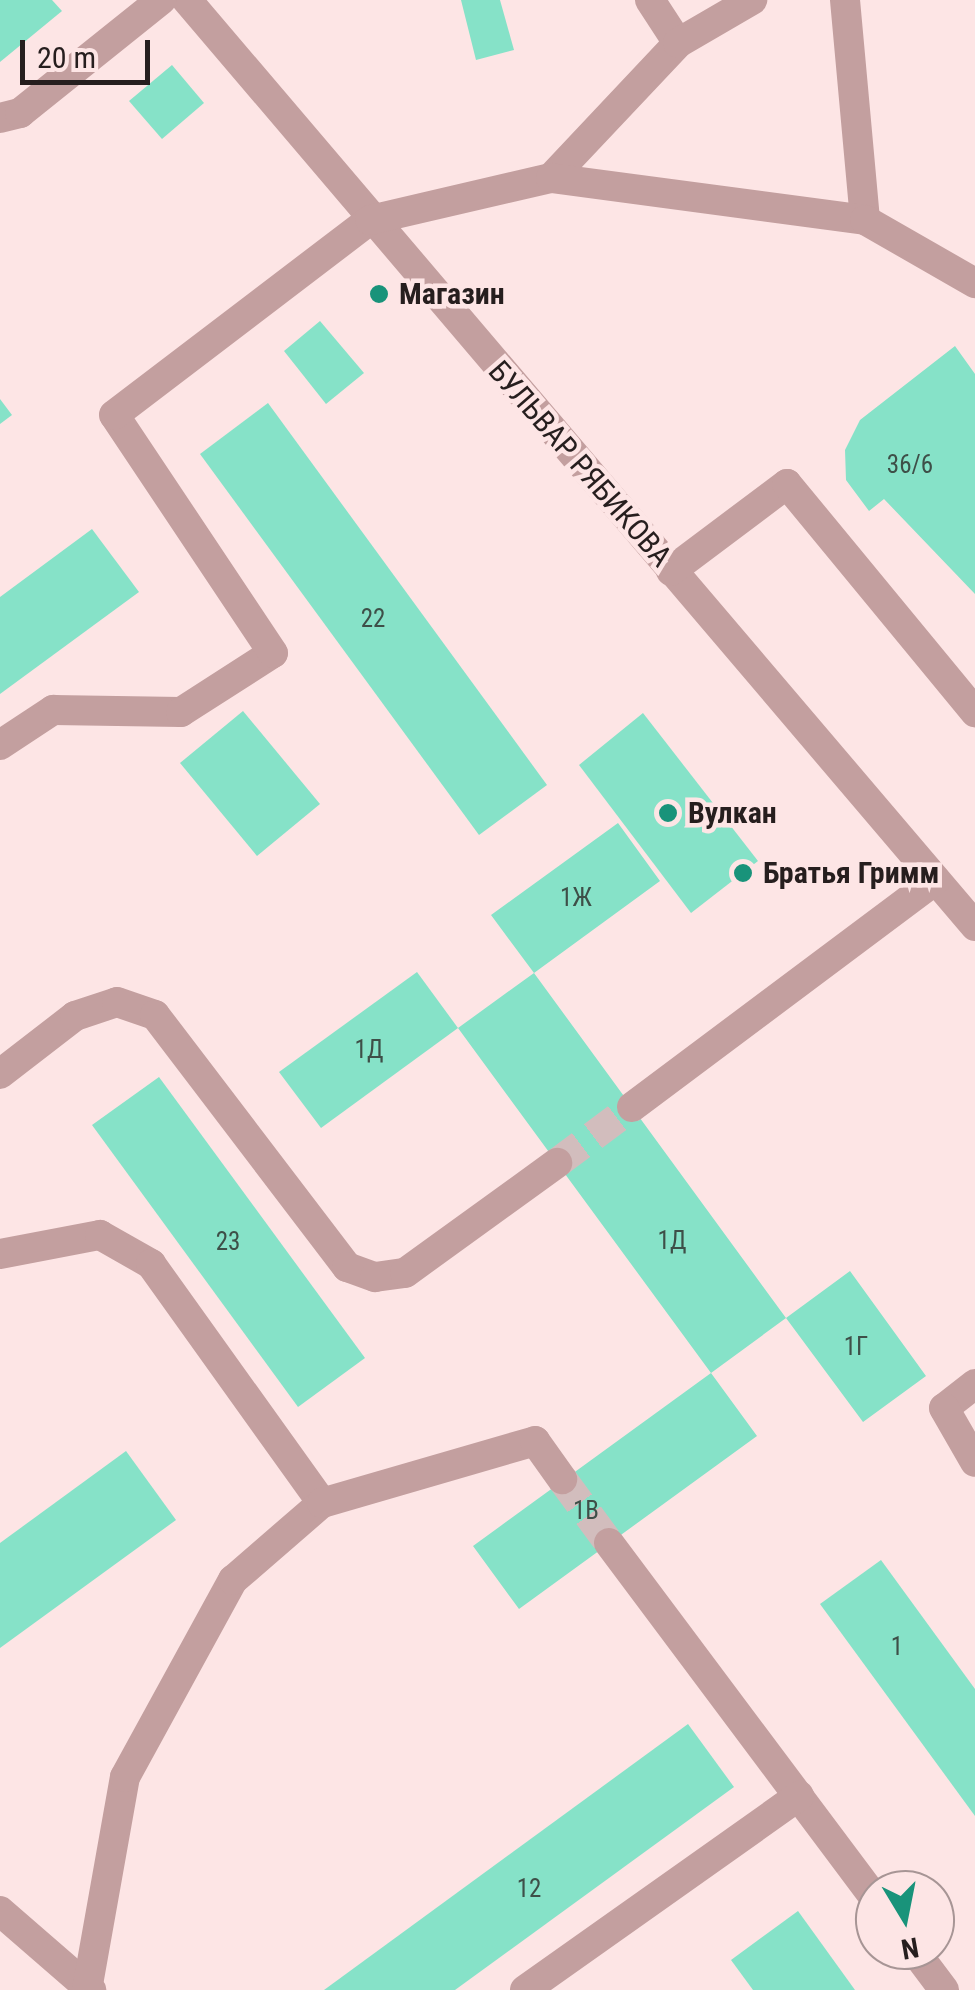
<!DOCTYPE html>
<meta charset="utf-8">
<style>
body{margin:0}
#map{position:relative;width:975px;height:1990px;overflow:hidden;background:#fde5e5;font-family:"Roboto Condensed",sans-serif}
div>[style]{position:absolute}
.building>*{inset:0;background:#86e2c8}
.minor-tunnel>*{height:30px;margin-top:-15px;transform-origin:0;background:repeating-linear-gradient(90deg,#d2bdbd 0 30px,transparent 0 45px)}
.minor>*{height:30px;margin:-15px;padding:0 15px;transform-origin:15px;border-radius:15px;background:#c39f9f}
.dots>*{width:28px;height:28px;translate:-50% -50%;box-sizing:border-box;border:5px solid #fde5e5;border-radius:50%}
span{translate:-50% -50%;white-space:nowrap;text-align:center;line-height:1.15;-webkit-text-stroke:9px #fde5e5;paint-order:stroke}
.number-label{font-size:25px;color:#3e4f48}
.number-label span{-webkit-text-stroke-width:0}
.poi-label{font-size:30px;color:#261e1e;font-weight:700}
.left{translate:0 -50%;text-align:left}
.street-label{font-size:30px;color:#261e1e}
.north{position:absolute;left:855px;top:1870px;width:100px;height:100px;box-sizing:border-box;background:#fde5e5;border:2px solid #a79595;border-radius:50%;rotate:170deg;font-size:28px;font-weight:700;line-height:40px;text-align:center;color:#261e1e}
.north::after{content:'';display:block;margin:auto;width:35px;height:45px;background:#19937a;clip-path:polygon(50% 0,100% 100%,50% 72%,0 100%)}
.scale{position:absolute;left:20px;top:40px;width:130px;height:45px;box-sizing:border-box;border:5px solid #261e1e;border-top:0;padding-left:12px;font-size:30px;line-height:35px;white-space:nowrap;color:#261e1e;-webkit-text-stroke:8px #fde5e5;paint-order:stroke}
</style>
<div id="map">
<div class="building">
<i style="clip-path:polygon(0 0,52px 0,62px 11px,0 62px)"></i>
<i style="clip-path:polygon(461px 0,500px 0,514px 50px,476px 60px)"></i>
<i style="clip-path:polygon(172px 65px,204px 103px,162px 139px,129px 101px)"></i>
<i style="clip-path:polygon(320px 321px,364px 373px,326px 404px,284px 351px)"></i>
<i style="clip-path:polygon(955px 346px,975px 374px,975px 594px,884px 499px,869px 511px,846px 480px,845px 450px,860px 420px)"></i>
<i style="clip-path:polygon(0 399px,12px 415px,0 424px)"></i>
<i style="clip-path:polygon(268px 403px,547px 785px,479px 835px,200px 454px)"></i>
<i style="clip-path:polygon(92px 529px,139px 592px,0 694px,0 597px)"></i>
<i style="clip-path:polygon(243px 711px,320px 804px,257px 856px,180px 763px)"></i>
<i style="clip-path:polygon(643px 713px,758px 861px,691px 913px,579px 765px)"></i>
<i style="clip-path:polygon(618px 823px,660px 881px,534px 973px,786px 1318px,850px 1271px,926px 1376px,863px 1422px,786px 1318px,711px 1373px,757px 1436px,519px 1609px,473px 1546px,711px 1373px,458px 1028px,534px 973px,491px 915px)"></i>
<i style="clip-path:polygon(417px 972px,458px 1028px,321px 1128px,279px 1072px)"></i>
<i style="clip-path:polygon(159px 1077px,365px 1358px,298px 1407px,92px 1125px)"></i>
<i style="clip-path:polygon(126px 1451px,176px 1520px,0 1648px,0 1543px)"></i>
<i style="clip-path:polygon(881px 1560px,975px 1689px,975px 1816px,820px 1604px)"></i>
<i style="clip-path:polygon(688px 1724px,734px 1787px,455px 1990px,324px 1990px)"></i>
<i style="clip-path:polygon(798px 1911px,855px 1990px,753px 1990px,731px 1960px)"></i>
</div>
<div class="minor-tunnel">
<i style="left:557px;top:1163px;width:94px;rotate:-36.7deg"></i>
<i style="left:562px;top:1479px;width:79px;rotate:53.7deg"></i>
</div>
<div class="minor">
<i style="left:187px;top:0;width:1216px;rotate:49.6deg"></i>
<i style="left:650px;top:0;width:51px;rotate:56.9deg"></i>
<i style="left:845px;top:0;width:221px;rotate:84.8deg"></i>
<i style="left:0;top:118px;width:21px;rotate:-14deg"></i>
<i style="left:20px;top:113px;width:181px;rotate:-38.7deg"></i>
<i style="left:551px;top:178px;width:185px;rotate:-46.7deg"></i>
<i style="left:678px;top:43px;width:86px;rotate:-30.2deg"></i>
<i style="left:671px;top:571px;width:145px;rotate:-36.9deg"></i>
<i style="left:787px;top:484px;width:296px;rotate:50.5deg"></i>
<i style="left:0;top:745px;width:64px;rotate:-33.4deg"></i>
<i style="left:53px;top:710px;width:128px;rotate:0.9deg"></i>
<i style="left:181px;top:712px;width:109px;rotate:-32.7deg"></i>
<i style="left:273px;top:653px;width:286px;rotate:-123.7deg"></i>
<i style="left:114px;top:415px;width:322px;rotate:-37.3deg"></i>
<i style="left:370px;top:220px;width:186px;rotate:-13.1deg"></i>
<i style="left:551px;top:178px;width:317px;rotate:7.6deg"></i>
<i style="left:865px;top:220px;width:127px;rotate:29.8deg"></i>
<i style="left:0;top:1074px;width:95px;rotate:-37.7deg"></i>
<i style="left:75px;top:1016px;width:44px;rotate:-18.4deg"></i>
<i style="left:117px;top:1002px;width:40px;rotate:18.9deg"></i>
<i style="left:155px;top:1015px;width:317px;rotate:52.7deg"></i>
<i style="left:347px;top:1267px;width:30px;rotate:20deg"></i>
<i style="left:375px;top:1277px;width:30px;rotate:-8deg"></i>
<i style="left:405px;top:1273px;width:188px;rotate:-35.9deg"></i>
<i style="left:632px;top:1107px;width:379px;rotate:-36.8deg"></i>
<i style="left:0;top:1254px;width:102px;rotate:-10.8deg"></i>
<i style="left:100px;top:1235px;width:59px;rotate:29.6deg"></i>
<i style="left:151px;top:1264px;width:294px;rotate:54.4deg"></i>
<i style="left:975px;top:1384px;width:39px;rotate:142deg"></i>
<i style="left:944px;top:1408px;width:62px;rotate:60.1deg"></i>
<i style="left:609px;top:1543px;width:444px;rotate:53.2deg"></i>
<i style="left:0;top:1911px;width:121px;rotate:41deg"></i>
<i style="left:914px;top:1950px;width:50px;rotate:53.1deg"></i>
<i style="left:87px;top:1990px;width:216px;rotate:-79.9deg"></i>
<i style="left:125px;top:1777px;width:225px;rotate:-61.3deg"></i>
<i style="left:233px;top:1580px;width:118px;rotate:-40.9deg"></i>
<i style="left:322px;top:1503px;width:222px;rotate:-16.2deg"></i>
<i style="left:535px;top:1441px;width:47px;rotate:54.6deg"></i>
<i style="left:525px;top:1990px;width:336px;rotate:-35.3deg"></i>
</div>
<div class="dots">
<i style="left:379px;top:294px;background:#19937a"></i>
<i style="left:668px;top:813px;background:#19937a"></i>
<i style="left:743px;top:873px;background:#19937a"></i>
</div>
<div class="number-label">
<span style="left:910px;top:465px">36/6</span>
<span style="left:373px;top:619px">22</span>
<span style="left:576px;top:898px">1Ж</span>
<span style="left:369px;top:1050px">1Д</span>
<span style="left:672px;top:1241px">1Д</span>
<span style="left:228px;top:1242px">23</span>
<span style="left:856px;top:1347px">1Г</span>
<span style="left:586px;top:1511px">1В</span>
<span style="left:897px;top:1647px">1</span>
<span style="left:529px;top:1889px">12</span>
</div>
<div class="poi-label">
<span class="left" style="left:399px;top:294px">Магазин</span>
<span class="left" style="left:688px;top:813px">Вулкан</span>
<span class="left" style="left:763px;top:873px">Братья Гримм</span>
</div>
<div class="street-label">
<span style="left:580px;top:464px;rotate:49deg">БУЛЬВАР РЯБИКОВА</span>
</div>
<div class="north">N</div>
<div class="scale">20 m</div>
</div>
